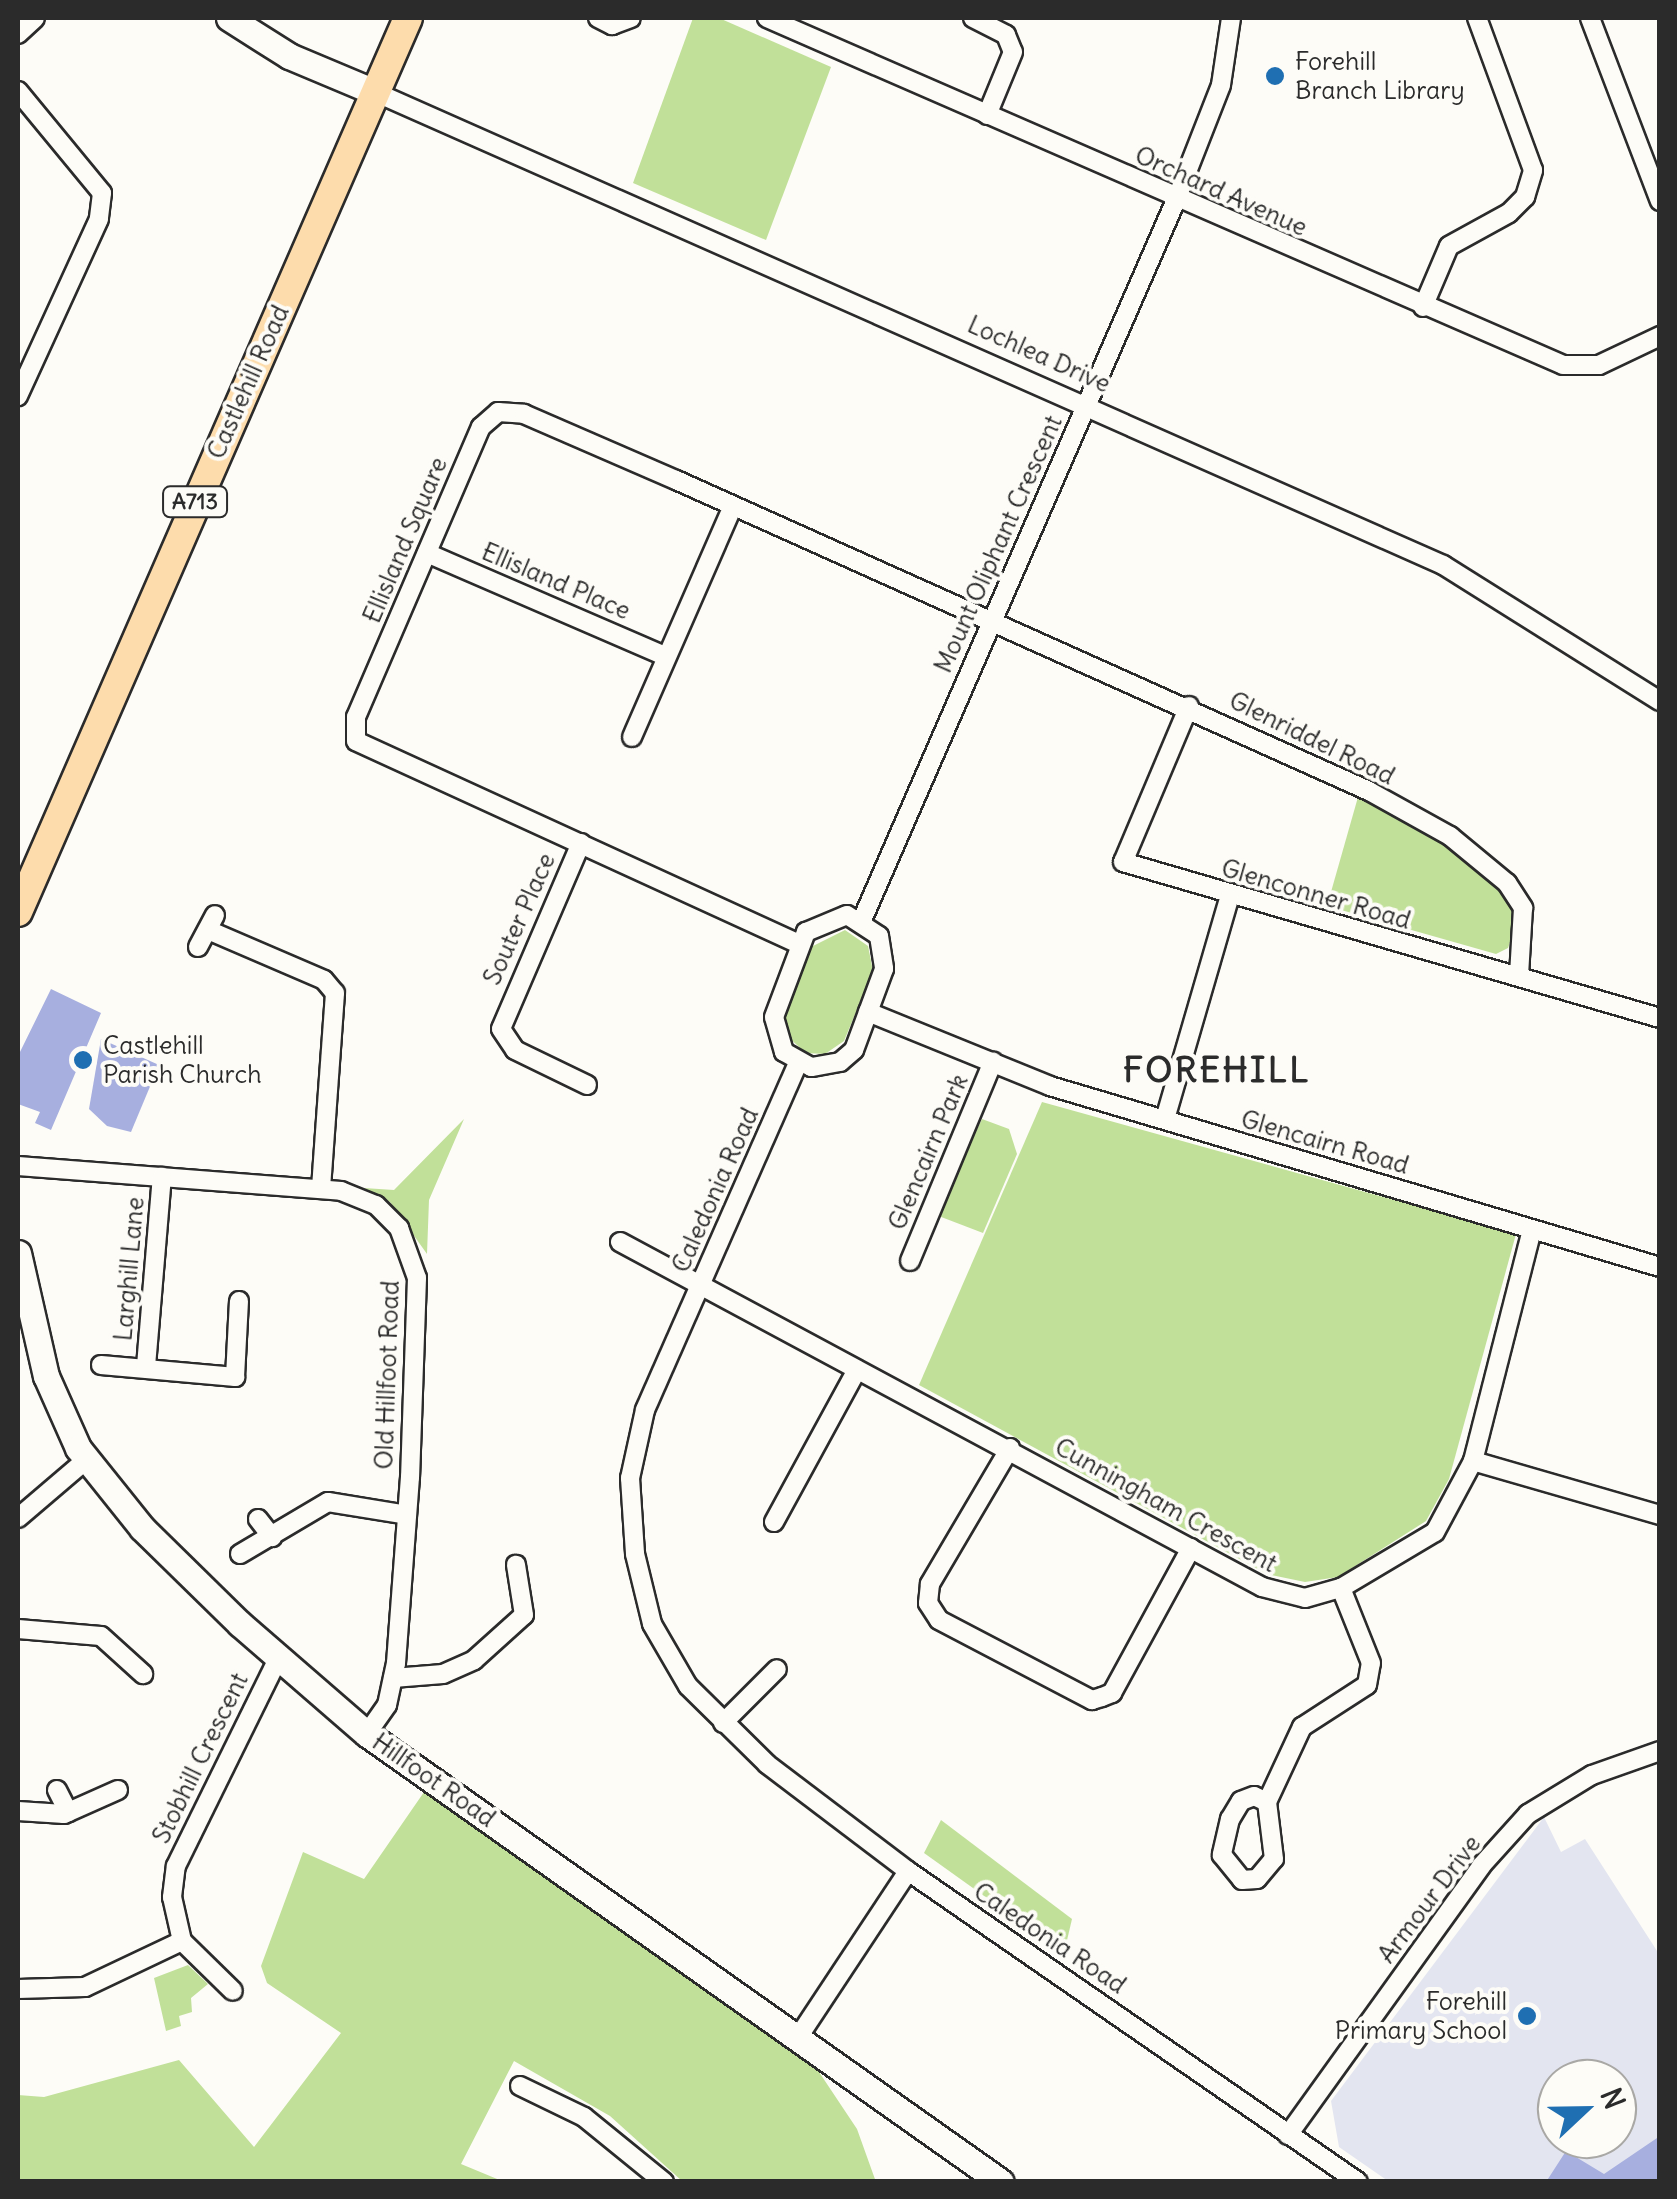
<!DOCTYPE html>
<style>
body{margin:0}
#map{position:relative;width:1677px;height:2199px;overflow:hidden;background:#fdfcf7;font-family:Delius,sans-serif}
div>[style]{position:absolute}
.built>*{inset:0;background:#e3e5f0}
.green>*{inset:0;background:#c1e099}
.building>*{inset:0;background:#a7afdf}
.roads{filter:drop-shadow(2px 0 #2b2b2b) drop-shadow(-2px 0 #2b2b2b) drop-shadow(0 2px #2b2b2b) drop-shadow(0 -2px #2b2b2b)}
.street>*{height:18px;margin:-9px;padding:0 9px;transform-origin:9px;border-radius:9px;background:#fdfcf7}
.secondary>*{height:25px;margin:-12.5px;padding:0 12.5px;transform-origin:12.5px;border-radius:12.5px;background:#fdfcf7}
.primary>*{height:28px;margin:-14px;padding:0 14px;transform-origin:14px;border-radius:14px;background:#fddcac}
.dots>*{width:28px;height:28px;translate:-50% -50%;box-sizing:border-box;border:5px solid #fdfcf7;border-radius:50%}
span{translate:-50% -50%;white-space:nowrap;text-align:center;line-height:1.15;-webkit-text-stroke:8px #fdfcf7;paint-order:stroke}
.shield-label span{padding:2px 8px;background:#fdfcf7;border:2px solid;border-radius:8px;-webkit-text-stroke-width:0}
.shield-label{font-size:22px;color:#2b2b2b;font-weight:700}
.poi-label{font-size:25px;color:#2b2b2b}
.left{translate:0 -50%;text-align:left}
.right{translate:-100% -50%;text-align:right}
.street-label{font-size:25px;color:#2b2b2b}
.district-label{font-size:35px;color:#2b2b2b;font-weight:700;letter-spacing:2.5px}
.frame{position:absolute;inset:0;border:20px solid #2b2b2b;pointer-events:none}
.north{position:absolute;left:1537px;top:2059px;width:100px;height:100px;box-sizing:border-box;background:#fdfcf7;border:2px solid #a9a8a5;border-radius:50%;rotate:68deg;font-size:28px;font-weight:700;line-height:40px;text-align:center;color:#2b2b2b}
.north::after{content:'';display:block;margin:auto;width:35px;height:45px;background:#1f6fb2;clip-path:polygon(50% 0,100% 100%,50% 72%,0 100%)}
</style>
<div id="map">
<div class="built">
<i style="clip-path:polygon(evenodd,1544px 1817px,1561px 1852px,1585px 1839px,1659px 1954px,1659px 2181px,1388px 2181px,1339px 2147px,1331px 2101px,1544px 1817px,1557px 2079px,1617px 2079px,1617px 2139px,1557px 2139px,1557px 2079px)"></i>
</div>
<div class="green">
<i style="clip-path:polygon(693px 18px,719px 18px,831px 67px,766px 240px,633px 183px)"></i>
<i style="clip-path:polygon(1360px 790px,1448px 844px,1507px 893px,1516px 926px,1508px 948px,1496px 954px,1327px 906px)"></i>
<i style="clip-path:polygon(845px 930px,868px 946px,873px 971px,844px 1041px,825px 1054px,806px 1053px,789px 1038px,784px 1017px,811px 947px)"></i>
<i style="clip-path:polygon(1042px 1102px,1516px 1234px,1449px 1479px,1426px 1521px,1338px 1577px,1305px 1582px,1267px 1574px,919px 1385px)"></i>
<i style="clip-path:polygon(464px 1119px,429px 1200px,427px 1254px,390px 1202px,364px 1188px,394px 1190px)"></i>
<i style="clip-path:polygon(982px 1119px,1009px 1129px,1017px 1154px,983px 1233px,936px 1215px)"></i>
<i style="clip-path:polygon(433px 1779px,797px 2039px,857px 2129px,876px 2182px,682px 2181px,610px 2116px,514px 2061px,461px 2164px,502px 2181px,18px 2181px,18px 2095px,44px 2097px,179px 2060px,254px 2147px,341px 2033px,267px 1983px,261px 1966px,303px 1852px,364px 1879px)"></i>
<i style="clip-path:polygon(941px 1820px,1072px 1919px,1064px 1953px,924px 1853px)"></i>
<i style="clip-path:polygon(188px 1965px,208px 1984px,191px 1998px,192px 2012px,179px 2016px,181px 2026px,166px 2031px,154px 1978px)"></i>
</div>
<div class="building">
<i style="clip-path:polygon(51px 989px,101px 1013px,51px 1130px,35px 1123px,40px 1112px,18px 1104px,18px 1056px)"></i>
<i style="clip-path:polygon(101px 1039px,159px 1065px,131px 1132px,107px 1126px,89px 1109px)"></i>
<i style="clip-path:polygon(1660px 2136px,1660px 2182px,1546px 2182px,1566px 2151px,1604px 2174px)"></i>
</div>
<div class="roads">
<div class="street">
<i style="left:598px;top:18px;width:16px;rotate:27deg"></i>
<i style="left:612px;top:25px;width:20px;rotate:-20deg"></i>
<i style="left:767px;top:18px;width:868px;rotate:23.55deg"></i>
<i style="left:1563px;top:365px;width:36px"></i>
<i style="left:1599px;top:365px;width:68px;rotate:-25.4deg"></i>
<i style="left:973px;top:18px;width:37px;rotate:27deg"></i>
<i style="left:1006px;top:35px;width:18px;rotate:68deg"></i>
<i style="left:1013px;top:52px;width:68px;rotate:112.4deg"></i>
<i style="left:1590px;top:18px;width:196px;rotate:69.1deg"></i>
<i style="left:18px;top:34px;width:23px;rotate:-43deg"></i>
<i style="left:18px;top:91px;width:132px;rotate:50.5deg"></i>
<i style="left:102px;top:193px;width:26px;rotate:97deg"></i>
<i style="left:99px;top:219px;width:195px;rotate:114.6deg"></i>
<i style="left:377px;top:93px;width:1166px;rotate:23.88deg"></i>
<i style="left:1443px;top:565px;width:256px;rotate:32.1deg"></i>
<i style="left:1423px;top:307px;width:66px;rotate:-66.9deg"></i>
<i style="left:1449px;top:246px;width:68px;rotate:-28.8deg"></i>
<i style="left:1509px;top:213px;width:23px;rotate:-45deg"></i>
<i style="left:1525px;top:197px;width:28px;rotate:-73deg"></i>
<i style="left:1533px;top:170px;width:162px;rotate:-110.2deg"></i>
<i style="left:427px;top:553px;width:259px;rotate:23.4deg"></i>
<i style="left:1189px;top:706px;width:169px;rotate:112.9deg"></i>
<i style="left:1123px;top:862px;width:559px;rotate:16.2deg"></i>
<i style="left:632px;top:737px;width:252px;rotate:-66.4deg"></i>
<i style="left:581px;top:843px;width:202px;rotate:113.3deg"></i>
<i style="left:501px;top:1029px;width:25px;rotate:56deg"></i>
<i style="left:515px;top:1050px;width:80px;rotate:25.9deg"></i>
<i style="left:847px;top:915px;width:38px;rotate:33deg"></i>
<i style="left:879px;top:936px;width:33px;rotate:81deg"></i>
<i style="left:884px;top:969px;width:86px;rotate:110.3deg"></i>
<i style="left:854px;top:1050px;width:18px;rotate:139deg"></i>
<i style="left:840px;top:1062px;width:29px;rotate:170deg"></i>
<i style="left:811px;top:1067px;width:31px;rotate:-151deg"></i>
<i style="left:784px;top:1052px;width:36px;rotate:-106deg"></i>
<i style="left:774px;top:1017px;width:91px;rotate:-69.4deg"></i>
<i style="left:806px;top:932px;width:44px;rotate:-22.5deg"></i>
<i style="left:862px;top:920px;width:785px;rotate:-66.44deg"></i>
<i style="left:1176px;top:200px;width:123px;rotate:-68.6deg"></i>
<i style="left:1221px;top:85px;width:68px;rotate:-81.5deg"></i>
<i style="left:208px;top:930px;width:126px;rotate:23.3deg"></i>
<i style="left:324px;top:980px;width:17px;rotate:50deg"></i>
<i style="left:335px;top:993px;width:196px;rotate:94.1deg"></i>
<i style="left:799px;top:944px;width:487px;rotate:-155.4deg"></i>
<i style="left:356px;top:741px;width:24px;rotate:-90deg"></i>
<i style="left:356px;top:717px;width:316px;rotate:-66.7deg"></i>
<i style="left:481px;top:427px;width:23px;rotate:-41deg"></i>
<i style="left:498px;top:412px;width:26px;rotate:4deg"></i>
<i style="left:524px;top:414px;width:166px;rotate:23.5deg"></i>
<i style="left:676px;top:480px;width:760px;rotate:24.17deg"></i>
<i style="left:1369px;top:791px;width:93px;rotate:29.1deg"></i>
<i style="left:1450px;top:836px;width:74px;rotate:39.5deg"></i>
<i style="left:1507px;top:883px;width:30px;rotate:57deg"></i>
<i style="left:1523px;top:908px;width:68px;rotate:93.4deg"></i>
<i style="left:198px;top:947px;width:36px;rotate:-62deg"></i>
<i style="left:868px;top:1012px;width:196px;rotate:22.1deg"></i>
<i style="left:1050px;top:1086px;width:636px;rotate:16.53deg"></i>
<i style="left:798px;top:1063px;width:379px;rotate:113.8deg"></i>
<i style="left:645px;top:1410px;width:70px;rotate:102.4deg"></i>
<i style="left:630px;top:1478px;width:76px;rotate:86.2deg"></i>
<i style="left:635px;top:1554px;width:72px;rotate:76.3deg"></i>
<i style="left:652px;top:1624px;width:72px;rotate:59.9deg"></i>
<i style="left:688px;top:1686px;width:111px;rotate:44.6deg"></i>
<i style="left:767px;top:1764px;width:177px;rotate:37.2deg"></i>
<i style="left:908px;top:1871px;width:547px;rotate:34.65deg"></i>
<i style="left:1165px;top:1119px;width:230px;rotate:-73.8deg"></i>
<i style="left:18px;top:1166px;width:324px;rotate:4.4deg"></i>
<i style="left:341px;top:1191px;width:38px;rotate:22deg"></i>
<i style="left:376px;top:1205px;width:33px;rotate:45deg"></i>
<i style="left:399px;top:1228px;width:53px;rotate:70.2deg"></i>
<i style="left:417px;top:1278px;width:199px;rotate:92deg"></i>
<i style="left:410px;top:1477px;width:187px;rotate:94.3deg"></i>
<i style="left:396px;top:1663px;width:43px;rotate:102.1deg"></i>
<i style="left:387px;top:1705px;width:35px;rotate:125deg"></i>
<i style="left:620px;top:1242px;width:729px;rotate:28.25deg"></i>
<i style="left:1262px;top:1587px;width:44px;rotate:14.3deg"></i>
<i style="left:1305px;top:1598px;width:37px;rotate:-16deg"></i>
<i style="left:1341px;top:1588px;width:109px;rotate:-30.8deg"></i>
<i style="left:1435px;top:1532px;width:81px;rotate:-61.8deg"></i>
<i style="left:1473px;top:1461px;width:239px;rotate:-75.7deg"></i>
<i style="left:910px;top:1261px;width:216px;rotate:-67.4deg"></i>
<i style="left:101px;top:1365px;width:135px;rotate:5.1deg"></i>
<i style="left:235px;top:1377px;width:76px;rotate:-87deg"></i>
<i style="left:146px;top:1366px;width:190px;rotate:-85.2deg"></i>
<i style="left:1010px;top:1448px;width:158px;rotate:120.5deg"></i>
<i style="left:930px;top:1584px;width:19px;rotate:96deg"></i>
<i style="left:928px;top:1603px;width:20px;rotate:57deg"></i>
<i style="left:939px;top:1620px;width:173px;rotate:27.6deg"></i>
<i style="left:1092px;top:1700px;width:10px;rotate:-17deg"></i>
<i style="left:1102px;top:1697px;width:11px;rotate:-22deg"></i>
<i style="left:1112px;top:1693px;width:165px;rotate:-61.4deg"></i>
<i style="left:1473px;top:1461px;width:195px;rotate:16.1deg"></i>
<i style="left:18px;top:1518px;width:91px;rotate:-40.5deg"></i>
<i style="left:258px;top:1519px;width:23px;rotate:52deg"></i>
<i style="left:774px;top:1522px;width:173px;rotate:-61.4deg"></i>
<i style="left:240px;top:1554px;width:102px;rotate:-30.6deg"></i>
<i style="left:328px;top:1502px;width:80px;rotate:9.3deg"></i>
<i style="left:18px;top:1629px;width:83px;rotate:4.8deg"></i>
<i style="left:101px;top:1636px;width:57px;rotate:42.1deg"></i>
<i style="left:393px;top:1678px;width:50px;rotate:-4.6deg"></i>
<i style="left:443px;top:1674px;width:34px;rotate:-24deg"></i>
<i style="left:474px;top:1660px;width:67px;rotate:-42deg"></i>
<i style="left:524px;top:1615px;width:51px;rotate:-99.1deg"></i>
<i style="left:723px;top:1723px;width:76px;rotate:-45deg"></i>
<i style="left:57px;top:1790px;width:25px;rotate:63deg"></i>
<i style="left:1267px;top:1802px;width:14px;rotate:-155deg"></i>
<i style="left:1254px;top:1796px;width:14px;rotate:159deg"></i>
<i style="left:1241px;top:1801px;width:21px;rotate:121deg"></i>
<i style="left:1230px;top:1819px;width:37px;rotate:103deg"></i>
<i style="left:1222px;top:1855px;width:32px;rotate:51deg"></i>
<i style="left:1242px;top:1880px;width:15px;rotate:-4deg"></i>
<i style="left:1257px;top:1879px;width:26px;rotate:-50deg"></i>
<i style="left:1274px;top:1859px;width:57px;rotate:-97deg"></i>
<i style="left:1267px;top:1802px;width:83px;rotate:-65deg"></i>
<i style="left:1302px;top:1727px;width:77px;rotate:-32.9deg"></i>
<i style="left:1367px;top:1685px;width:22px;rotate:-80deg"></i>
<i style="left:1371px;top:1663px;width:81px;rotate:-111.8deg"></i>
<i style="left:18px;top:1811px;width:46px;rotate:3.7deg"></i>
<i style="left:64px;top:1814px;width:59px;rotate:-24deg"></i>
<i style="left:182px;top:1941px;width:71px;rotate:44.4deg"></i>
<i style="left:18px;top:1989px;width:67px;rotate:-1.7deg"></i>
<i style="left:85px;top:1987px;width:107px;rotate:-25.4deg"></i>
<i style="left:182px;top:1941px;width:45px;rotate:-102.8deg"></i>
<i style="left:172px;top:1897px;width:31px;rotate:-83deg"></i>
<i style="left:176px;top:1866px;width:231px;rotate:-63.8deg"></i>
<i style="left:797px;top:2039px;width:201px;rotate:-56.5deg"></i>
<i style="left:520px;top:2086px;width:71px;rotate:25.8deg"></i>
<i style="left:584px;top:2117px;width:103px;rotate:39.1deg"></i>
<i style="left:1288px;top:2135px;width:331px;rotate:-54.3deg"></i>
<i style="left:1481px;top:1866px;width:70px;rotate:-47.9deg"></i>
<i style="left:1528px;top:1814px;width:75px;rotate:-31.4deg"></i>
<i style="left:1592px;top:1775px;width:72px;rotate:-19.4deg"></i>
</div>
<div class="secondary">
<i style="left:229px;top:18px;width:71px;rotate:32.3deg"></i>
<i style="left:289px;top:56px;width:95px;rotate:22.8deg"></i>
<i style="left:18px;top:1253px;width:126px;rotate:77.2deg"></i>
<i style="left:46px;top:1376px;width:79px;rotate:66deg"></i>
<i style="left:78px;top:1448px;width:102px;rotate:51.3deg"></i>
<i style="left:142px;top:1528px;width:137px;rotate:44.4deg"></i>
<i style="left:240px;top:1624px;width:168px;rotate:40.9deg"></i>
<i style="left:367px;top:1734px;width:776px;rotate:35.25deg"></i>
</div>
<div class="primary">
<i style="left:18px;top:912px;width:975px;rotate:-66.43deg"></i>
</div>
</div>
<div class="dots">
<i style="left:1275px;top:76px;background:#1f6fb2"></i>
<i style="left:83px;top:1060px;background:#1f6fb2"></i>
<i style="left:1527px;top:2016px;background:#1f6fb2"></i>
</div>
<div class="shield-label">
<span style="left:195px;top:502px">A713</span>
</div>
<div class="poi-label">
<span class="left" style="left:1295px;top:76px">Forehill<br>Branch Library</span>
<span class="left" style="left:103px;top:1060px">Castlehill<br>Parish Church</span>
<span class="right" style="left:1507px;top:2016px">Forehill<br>Primary School</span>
</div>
<div class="street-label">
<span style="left:1221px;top:191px;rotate:24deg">Orchard Avenue</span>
<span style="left:1039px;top:354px;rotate:24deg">Lochlea Drive</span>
<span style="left:248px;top:382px;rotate:-66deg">Castlehill Road</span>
<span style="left:405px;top:540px;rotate:-67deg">Ellisland Square</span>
<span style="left:998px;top:544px;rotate:-66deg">Mount Oliphant Crescent</span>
<span style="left:556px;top:581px;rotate:23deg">Ellisland Place</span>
<span style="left:1312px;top:738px;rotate:26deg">Glenriddel Road</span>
<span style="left:1316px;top:894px;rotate:16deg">Glenconner Road</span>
<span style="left:519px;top:919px;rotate:-66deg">Souter Place</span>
<span style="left:1325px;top:1142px;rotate:16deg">Glencairn Road</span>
<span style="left:928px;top:1152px;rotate:-67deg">Glencairn Park</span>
<span style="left:715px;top:1190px;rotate:-66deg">Caledonia Road</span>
<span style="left:129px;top:1269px;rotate:-85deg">Larghill Lane</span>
<span style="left:387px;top:1375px;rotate:-88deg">Old Hillfoot Road</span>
<span style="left:1166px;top:1505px;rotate:29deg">Cunningham Crescent</span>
<span style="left:200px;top:1758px;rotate:-64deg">Stobhill Crescent</span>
<span style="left:434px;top:1780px;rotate:35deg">Hillfoot Road</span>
<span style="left:1429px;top:1899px;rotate:-53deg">Armour Drive</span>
<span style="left:1050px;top:1938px;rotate:34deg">Caledonia Road</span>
</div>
<div class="district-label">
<span style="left:1217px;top:1069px">FOREHILL</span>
</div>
<div class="frame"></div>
<div class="north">N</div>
</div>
